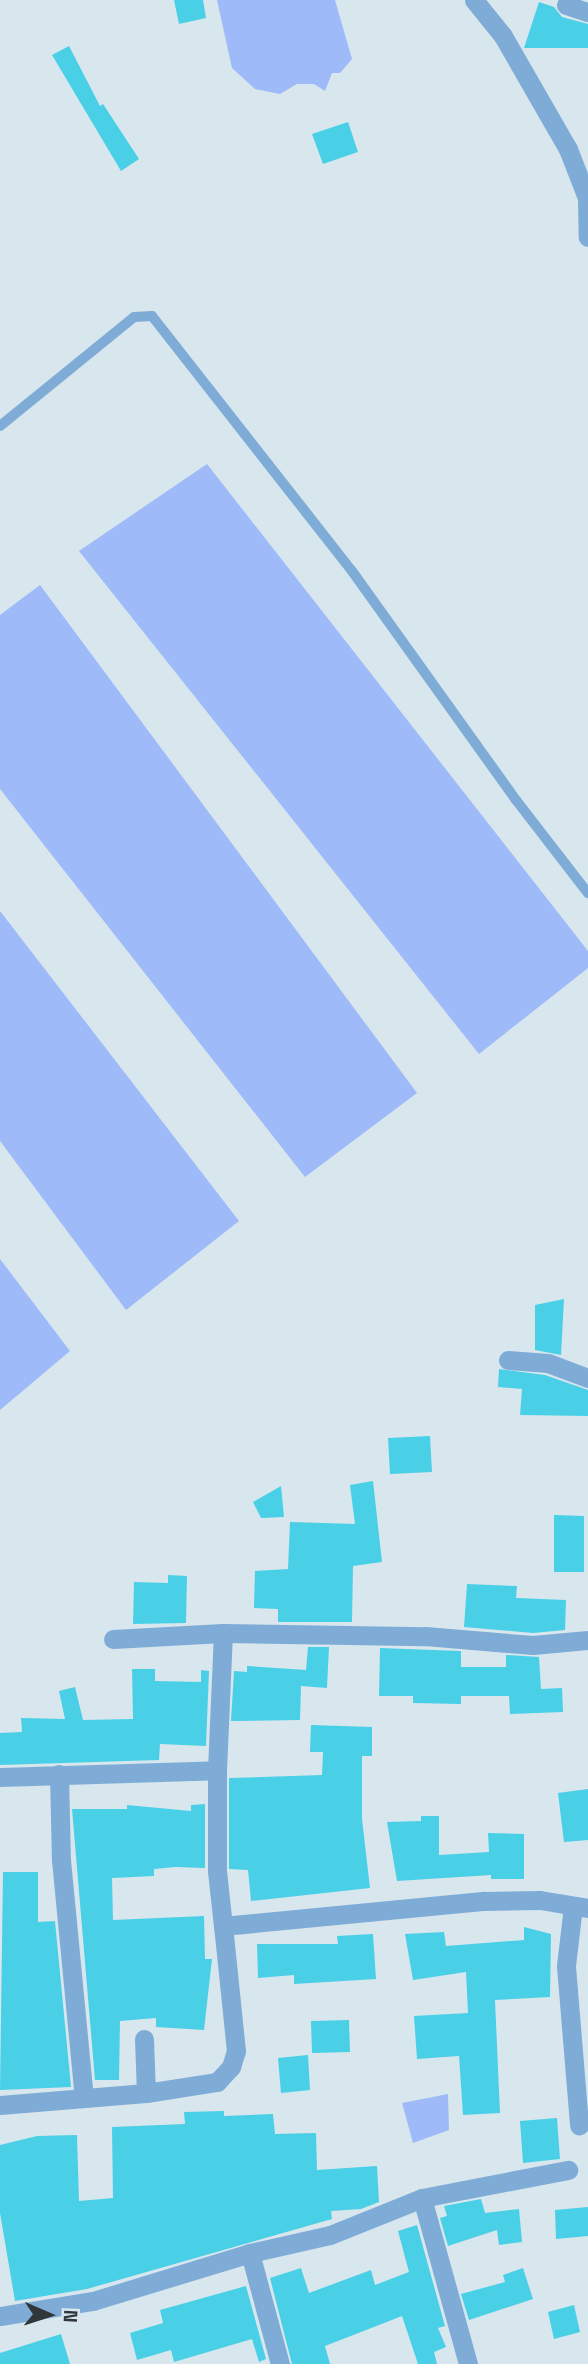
<!DOCTYPE html>
<style>
body{margin:0}
#map{position:relative;width:588px;height:2364px;overflow:hidden;background:#d8e6ed;font-family:"Space Grotesk",sans-serif}
div>[style]{position:absolute}
.water>*{inset:0;background:#9ebaf8}
.building>*{inset:0;background:#49d0e7}
.service>*{height:10px;margin:-5px;padding:0 5px;transform-origin:5px;border-radius:5px;background:#7eacd7}
.minor>*{height:19px;margin:-9.5px;padding:0 9.5px;transform-origin:9.5px;border-radius:9.5px;background:#7eacd7}
span{translate:-50% -50%;white-space:nowrap;text-align:center;line-height:1.15;-webkit-text-stroke:5px #d8e6ed;paint-order:stroke}
.north{position:absolute;left:14px;top:2280px;width:70px;height:70px;-webkit-text-stroke:5px #d8e6ed;paint-order:stroke;rotate:93deg;font-size:19px;font-weight:700;line-height:28px;text-align:center;color:#303639}
.north::after{content:'';display:block;margin:auto;width:24px;height:32px;background:#303639;clip-path:polygon(50% 0,100% 100%,50% 72%,0 100%)}
</style>
<div id="map">
<div class="water">
<i style="clip-path:polygon(217px 0,335px 0,352px 59px,340px 73px,332px 73px,325px 91px,314px 84px,297px 84px,280px 94px,255px 89px,232px 68px)"></i>
<i style="clip-path:polygon(207px 464px,588px 951px,588px 968px,479px 1054px,79px 551px)"></i>
<i style="clip-path:polygon(40px 585px,417px 1093px,305px 1177px,0 789px,0 615px)"></i>
<i style="clip-path:polygon(0 911px,239px 1221px,126px 1310px,0 1141px)"></i>
<i style="clip-path:polygon(0 1259px,70px 1351px,0 1410px)"></i>
<i style="clip-path:polygon(448px 2094px,449px 2130px,413px 2143px,402px 2103px)"></i>
</div>
<div class="building">
<i style="clip-path:polygon(174px 0,203px 0,206px 18px,179px 24px)"></i>
<i style="clip-path:polygon(539px 2px,554px 7px,562px 17px,588px 24px,588px 48px,524px 48px)"></i>
<i style="clip-path:polygon(69px 46px,100px 106px,103px 104px,139px 159px,121px 171px,52px 55px)"></i>
<i style="clip-path:polygon(348px 122px,358px 152px,323px 164px,312px 134px)"></i>
<i style="clip-path:polygon(564px 1299px,561px 1355px,535px 1350px,535px 1305px)"></i>
<i style="clip-path:polygon(499px 1369px,545px 1375px,588px 1390px,588px 1416px,520px 1415px,522px 1389px,498px 1387px)"></i>
<i style="clip-path:polygon(430px 1436px,432px 1472px,390px 1474px,388px 1438px)"></i>
<i style="clip-path:polygon(373px 1481px,382px 1562px,353px 1566px,352px 1622px,278px 1622px,278px 1609px,254px 1608px,255px 1571px,288px 1569px,290px 1522px,355px 1524px,350px 1485px)"></i>
<i style="clip-path:polygon(281px 1486px,284px 1517px,261px 1518px,253px 1502px)"></i>
<i style="clip-path:polygon(554px 1515px,584px 1516px,584px 1572px,554px 1572px)"></i>
<i style="clip-path:polygon(168px 1575px,187px 1576px,186px 1623px,133px 1624px,134px 1582px,168px 1583px)"></i>
<i style="clip-path:polygon(467px 1584px,517px 1586px,516px 1598px,566px 1600px,565px 1630px,533px 1633px,464px 1627px)"></i>
<i style="clip-path:polygon(308px 1647px,329px 1647px,327px 1688px,301px 1686px,300px 1720px,231px 1721px,234px 1671px,247px 1672px,247px 1666px,306px 1670px)"></i>
<i style="clip-path:polygon(380px 1648px,461px 1651px,461px 1667px,506px 1667px,506px 1655px,539px 1657px,541px 1689px,562px 1688px,563px 1712px,510px 1714px,509px 1696px,461px 1696px,461px 1704px,413px 1703px,413px 1696px,379px 1696px)"></i>
<i style="clip-path:polygon(132px 1669px,155px 1669px,155px 1681px,201px 1682px,201px 1670px,209px 1671px,206px 1746px,160px 1744px,159px 1760px,0 1765px,0 1733px,22px 1732px,21px 1718px,65px 1719px,59px 1691px,75px 1687px,83px 1720px,133px 1719px)"></i>
<i style="clip-path:polygon(311px 1725px,372px 1727px,372px 1756px,362px 1756px,362px 1819px,370px 1888px,251px 1901px,248px 1870px,229px 1869px,229px 1778px,322px 1775px,323px 1752px,310px 1752px)"></i>
<i style="clip-path:polygon(588px 1789px,588px 1840px,564px 1842px,558px 1793px)"></i>
<i style="clip-path:polygon(205px 1804px,205px 1868px,176px 1867px,154px 1869px,154px 1876px,112px 1878px,113px 1920px,204px 1916px,205px 1959px,212px 1959px,204px 2030px,156px 2027px,156px 2018px,120px 2021px,119px 2080px,95px 2080px,72px 1809px,127px 1809px,127px 1805px,191px 1811px,191px 1805px)"></i>
<i style="clip-path:polygon(421px 1816px,439px 1816px,439px 1855px,489px 1852px,488px 1833px,524px 1834px,524px 1879px,491px 1879px,491px 1875px,397px 1881px,387px 1822px,421px 1821px)"></i>
<i style="clip-path:polygon(3px 1872px,38px 1872px,38px 1922px,55px 1921px,71px 2087px,0 2090px)"></i>
<i style="clip-path:polygon(524px 1927px,551px 1934px,550px 1997px,495px 2000px,500px 2113px,463px 2115px,459px 2056px,417px 2059px,414px 2016px,468px 2013px,466px 1972px,413px 1980px,405px 1934px,444px 1932px,446px 1946px,524px 1940px)"></i>
<i style="clip-path:polygon(373px 1934px,376px 1979px,294px 1984px,294px 1975px,258px 1978px,257px 1944px,338px 1944px,337px 1936px)"></i>
<i style="clip-path:polygon(349px 2020px,350px 2052px,312px 2053px,311px 2021px)"></i>
<i style="clip-path:polygon(308px 2055px,310px 2090px,281px 2093px,278px 2058px)"></i>
<i style="clip-path:polygon(224px 2111px,224px 2116px,273px 2114px,275px 2134px,316px 2133px,317px 2170px,377px 2166px,379px 2202px,361px 2209px,331px 2211px,332px 2219px,87px 2289px,15px 2301px,0 2213px,0 2145px,37px 2136px,77px 2135px,79px 2201px,113px 2198px,112px 2127px,185px 2124px,184px 2112px)"></i>
<i style="clip-path:polygon(557px 2118px,560px 2159px,523px 2163px,520px 2121px)"></i>
<i style="clip-path:polygon(481px 2199px,485px 2213px,519px 2209px,522px 2242px,499px 2245px,497px 2230px,448px 2246px,440px 2218px,447px 2216px,444px 2206px)"></i>
<i style="clip-path:polygon(588px 2207px,588px 2236px,556px 2239px,555px 2210px)"></i>
<i style="clip-path:polygon(417px 2225px,445px 2326px,438px 2328px,446px 2347px,434px 2352px,437px 2364px,418px 2364px,402px 2316px,325px 2346px,330px 2364px,292px 2364px,270px 2278px,301px 2268px,309px 2293px,371px 2270px,375px 2285px,409px 2272px,398px 2231px)"></i>
<i style="clip-path:polygon(523px 2268px,533px 2299px,469px 2320px,461px 2294px,505px 2282px,503px 2275px)"></i>
<i style="clip-path:polygon(246px 2286px,266px 2359px,259px 2362px,252px 2339px,174px 2362px,171px 2350px,137px 2360px,130px 2333px,163px 2323px,160px 2310px)"></i>
<i style="clip-path:polygon(574px 2305px,580px 2332px,554px 2339px,548px 2312px)"></i>
<i style="clip-path:polygon(61px 2334px,70px 2364px,0 2364px,0 2353px)"></i>
</div>
<div class="service">
<i style="left:0;top:426px;width:173px;rotate:-39.1deg"></i>
<i style="left:134px;top:317px;width:18px;rotate:-3deg"></i>
<i style="left:152px;top:316px;width:324px;rotate:51.9deg"></i>
<i style="left:352px;top:571px;width:282px;rotate:54.4deg"></i>
<i style="left:516px;top:800px;width:118px;rotate:52.3deg"></i>
</div>
<div class="minor">
<i style="left:474px;top:0;width:46px;rotate:51.1deg"></i>
<i style="left:503px;top:36px;width:130px;rotate:60.1deg"></i>
<i style="left:568px;top:149px;width:53px;rotate:68.8deg"></i>
<i style="left:587px;top:198px;width:39px;rotate:89deg"></i>
<i style="left:566px;top:5px;width:23px;rotate:18deg"></i>
<i style="left:508px;top:1360px;width:40px;rotate:4.3deg"></i>
<i style="left:548px;top:1363px;width:43px;rotate:20.6deg"></i>
<i style="left:113px;top:1639px;width:110px;rotate:-3.1deg"></i>
<i style="left:223px;top:1633px;width:202px;rotate:0.9deg"></i>
<i style="left:425px;top:1636px;width:108px;rotate:4.8deg"></i>
<i style="left:533px;top:1645px;width:55px;rotate:-5.2deg"></i>
<i style="left:217px;top:1770px;width:101px;rotate:90deg"></i>
<i style="left:217px;top:1871px;width:55px;rotate:83.8deg"></i>
<i style="left:59px;top:1774px;width:86px;rotate:88.7deg"></i>
<i style="left:61px;top:1860px;width:238px;rotate:84.5deg"></i>
<i style="left:0;top:1777px;width:217px;rotate:-1.8deg"></i>
<i style="left:217px;top:1770px;width:137px;rotate:-87.5deg"></i>
<i style="left:573px;top:1906px;width:60px;rotate:96.7deg"></i>
<i style="left:566px;top:1966px;width:160px;rotate:85.3deg"></i>
<i style="left:144px;top:2039px;width:54px;rotate:87.9deg"></i>
<i style="left:0;top:2105px;width:146px;rotate:-4.7deg"></i>
<i style="left:146px;top:2093px;width:72px;rotate:-8.8deg"></i>
<i style="left:217px;top:2082px;width:21px;rotate:-47deg"></i>
<i style="left:231px;top:2067px;width:17px;rotate:-73deg"></i>
<i style="left:236px;top:2051px;width:126px;rotate:-95.9deg"></i>
<i style="left:223px;top:1926px;width:263px;rotate:-5.5deg"></i>
<i style="left:485px;top:1901px;width:55px;rotate:-1deg"></i>
<i style="left:540px;top:1900px;width:49px;rotate:9.5deg"></i>
<i style="left:422px;top:2198px;width:172px;rotate:74.5deg"></i>
<i style="left:250px;top:2253px;width:115px;rotate:74.9deg"></i>
<i style="left:0;top:2316px;width:94px;rotate:-9.2deg"></i>
<i style="left:93px;top:2301px;width:164px;rotate:-17deg"></i>
<i style="left:250px;top:2253px;width:82px;rotate:-12.7deg"></i>
<i style="left:330px;top:2235px;width:99px;rotate:-21.9deg"></i>
<i style="left:422px;top:2198px;width:149px;rotate:-10.9deg"></i>
</div>
<div class="north">N</div>
</div>
